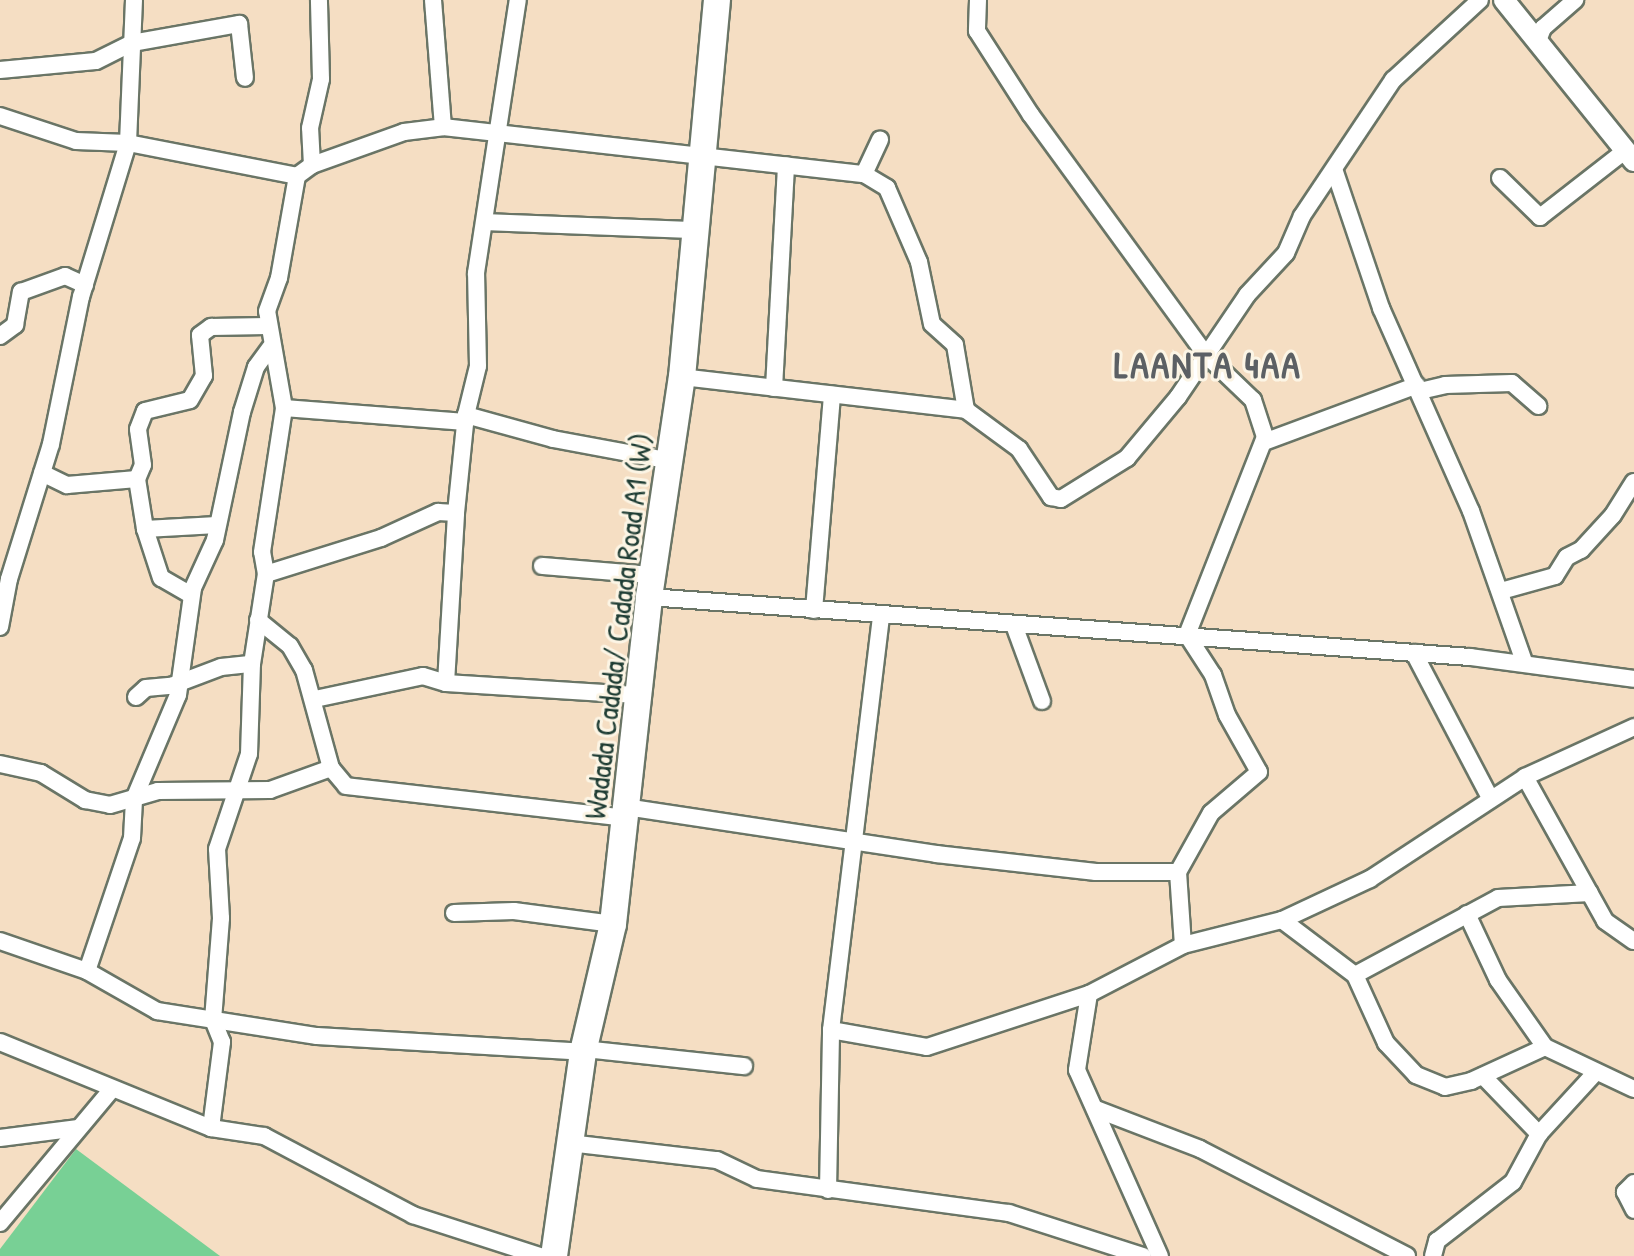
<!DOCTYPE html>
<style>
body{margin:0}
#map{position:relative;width:1634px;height:1256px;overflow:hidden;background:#f5dec3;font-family:"Patrick Hand",sans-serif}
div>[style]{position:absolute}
.green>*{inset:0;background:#78d095}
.roads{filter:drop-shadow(2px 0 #6a7566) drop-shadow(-2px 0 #6a7566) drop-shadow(0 2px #6a7566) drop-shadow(0 -2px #6a7566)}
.minor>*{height:16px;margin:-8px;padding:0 8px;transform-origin:8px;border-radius:8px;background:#fff}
.tertiary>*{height:20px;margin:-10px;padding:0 10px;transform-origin:10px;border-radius:10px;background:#fff}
.primary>*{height:26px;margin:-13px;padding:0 13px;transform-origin:13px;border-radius:13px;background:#fff}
span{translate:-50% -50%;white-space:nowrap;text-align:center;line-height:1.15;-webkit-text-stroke:6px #fcf5e5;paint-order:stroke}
.street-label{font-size:30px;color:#1f3d34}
.district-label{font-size:38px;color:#5c6064;font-weight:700;letter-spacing:2px}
</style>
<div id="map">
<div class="green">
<i style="clip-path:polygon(76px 1149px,220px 1256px,0 1256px,0 1249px)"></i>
</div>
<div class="roads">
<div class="minor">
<i style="left:433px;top:0;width:127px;rotate:85.5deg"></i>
<i style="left:978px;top:0;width:31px;rotate:92deg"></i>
<i style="left:977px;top:31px;width:100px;rotate:57.3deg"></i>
<i style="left:1031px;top:115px;width:297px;rotate:53.9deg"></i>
<i style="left:1206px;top:355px;width:65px;rotate:43.8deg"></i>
<i style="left:1253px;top:400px;width:39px;rotate:72deg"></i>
<i style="left:1265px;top:437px;width:213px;rotate:111.5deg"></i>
<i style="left:1187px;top:635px;width:48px;rotate:57deg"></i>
<i style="left:1213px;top:675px;width:42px;rotate:70.7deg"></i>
<i style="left:1227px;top:715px;width:65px;rotate:60.7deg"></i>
<i style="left:1259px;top:772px;width:63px;rotate:139.5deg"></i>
<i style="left:1211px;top:813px;width:68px;rotate:119.2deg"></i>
<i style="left:1178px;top:872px;width:73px;rotate:86.1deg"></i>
<i style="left:1538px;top:41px;width:14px;rotate:-69deg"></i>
<i style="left:1543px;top:28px;width:43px;rotate:-41.2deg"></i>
<i style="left:0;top:70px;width:96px;rotate:-5.4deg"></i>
<i style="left:96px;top:61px;width:40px;rotate:-26.6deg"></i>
<i style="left:132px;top:43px;width:109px;rotate:-10.1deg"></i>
<i style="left:239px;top:24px;width:54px;rotate:83.7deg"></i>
<i style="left:0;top:116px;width:80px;rotate:18.2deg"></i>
<i style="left:76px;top:141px;width:52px;rotate:2.2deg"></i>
<i style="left:128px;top:143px;width:172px;rotate:11deg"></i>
<i style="left:297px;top:176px;width:19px;rotate:-36deg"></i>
<i style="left:312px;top:165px;width:98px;rotate:-19.7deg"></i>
<i style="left:404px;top:132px;width:39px;rotate:-7deg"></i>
<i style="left:443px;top:127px;width:424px;rotate:6.4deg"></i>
<i style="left:864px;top:174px;width:38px;rotate:-65deg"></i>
<i style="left:312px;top:165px;width:37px;rotate:-93deg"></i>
<i style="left:310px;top:128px;width:50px;rotate:-77.3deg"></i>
<i style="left:321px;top:79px;width:79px;rotate:-91.5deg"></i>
<i style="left:1335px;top:172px;width:144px;rotate:71.3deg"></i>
<i style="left:1381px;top:308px;width:222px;rotate:66.1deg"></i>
<i style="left:1471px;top:511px;width:162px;rotate:70.6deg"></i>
<i style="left:864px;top:174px;width:27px;rotate:31deg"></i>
<i style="left:887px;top:188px;width:81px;rotate:66.6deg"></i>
<i style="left:919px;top:262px;width:63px;rotate:78.2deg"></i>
<i style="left:932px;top:324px;width:31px;rotate:42deg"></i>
<i style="left:955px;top:345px;width:66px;rotate:80.4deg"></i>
<i style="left:1500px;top:178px;width:56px;rotate:44.3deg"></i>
<i style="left:1540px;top:217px;width:109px;rotate:-37.9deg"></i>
<i style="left:485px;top:222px;width:211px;rotate:2.2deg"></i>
<i style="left:0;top:336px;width:19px;rotate:-36deg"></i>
<i style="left:15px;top:325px;width:34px;rotate:-80deg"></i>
<i style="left:21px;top:292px;width:47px;rotate:-20deg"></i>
<i style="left:65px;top:276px;width:22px;rotate:24deg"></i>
<i style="left:682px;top:377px;width:286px;rotate:6.6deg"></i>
<i style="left:966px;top:410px;width:66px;rotate:36.3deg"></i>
<i style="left:1019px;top:449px;width:58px;rotate:56.3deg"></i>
<i style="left:1051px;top:497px;width:10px;rotate:11deg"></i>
<i style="left:1061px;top:499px;width:78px;rotate:-31.8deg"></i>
<i style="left:1127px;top:458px;width:80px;rotate:-50.1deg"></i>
<i style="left:1178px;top:397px;width:123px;rotate:-55.9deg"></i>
<i style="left:1247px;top:295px;width:57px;rotate:-47.1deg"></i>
<i style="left:1286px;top:253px;width:40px;rotate:-66.6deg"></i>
<i style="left:1302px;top:216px;width:164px;rotate:-56.2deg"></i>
<i style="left:1393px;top:80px;width:118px;rotate:-42.6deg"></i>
<i style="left:774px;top:388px;width:223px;rotate:-86.9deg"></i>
<i style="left:1420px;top:391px;width:26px;rotate:-13deg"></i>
<i style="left:1445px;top:385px;width:67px;rotate:-1.7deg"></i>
<i style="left:1512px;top:383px;width:35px;rotate:41deg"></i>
<i style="left:284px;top:408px;width:182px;rotate:4.4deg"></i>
<i style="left:466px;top:415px;width:90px;rotate:15.4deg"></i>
<i style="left:553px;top:439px;width:121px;rotate:10.5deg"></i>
<i style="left:1264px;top:442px;width:163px;rotate:-20.4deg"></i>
<i style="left:42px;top:473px;width:28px;rotate:26deg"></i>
<i style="left:67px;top:485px;width:70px;rotate:-4.9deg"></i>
<i style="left:137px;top:479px;width:15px;rotate:-67deg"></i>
<i style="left:143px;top:465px;width:36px;rotate:-98deg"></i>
<i style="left:138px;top:429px;width:19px;rotate:-69deg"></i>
<i style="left:145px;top:411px;width:46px;rotate:-13.7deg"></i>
<i style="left:190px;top:400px;width:28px;rotate:-60deg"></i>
<i style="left:204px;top:376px;width:41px;rotate:-95.6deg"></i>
<i style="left:200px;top:335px;width:14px;rotate:-36deg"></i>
<i style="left:211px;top:327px;width:56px;rotate:-1deg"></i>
<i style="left:137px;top:479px;width:51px;rotate:80.9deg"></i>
<i style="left:542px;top:566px;width:110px;rotate:4.7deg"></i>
<i style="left:266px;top:574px;width:121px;rotate:-17.4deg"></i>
<i style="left:381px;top:538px;width:63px;rotate:-24.5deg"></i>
<i style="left:438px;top:512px;width:18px;rotate:3deg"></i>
<i style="left:1501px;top:591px;width:56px;rotate:-15.5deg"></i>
<i style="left:1555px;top:576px;width:22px;rotate:-58deg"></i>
<i style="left:1567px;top:557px;width:16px;rotate:-27deg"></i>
<i style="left:1581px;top:550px;width:47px;rotate:-47.6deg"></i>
<i style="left:1613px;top:515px;width:39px;rotate:-58deg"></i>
<i style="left:191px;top:595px;width:34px;rotate:-150deg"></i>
<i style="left:161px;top:578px;width:52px;rotate:-108.1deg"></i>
<i style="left:145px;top:529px;width:72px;rotate:-3.2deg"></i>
<i style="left:649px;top:597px;width:823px;rotate:4.18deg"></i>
<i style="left:1470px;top:657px;width:165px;rotate:7.6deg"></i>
<i style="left:814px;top:610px;width:216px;rotate:-85.2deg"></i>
<i style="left:258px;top:620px;width:41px;rotate:39.1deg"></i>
<i style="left:290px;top:646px;width:28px;rotate:60deg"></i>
<i style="left:304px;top:670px;width:102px;rotate:74.6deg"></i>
<i style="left:331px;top:768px;width:23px;rotate:50deg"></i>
<i style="left:346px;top:786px;width:281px;rotate:6.5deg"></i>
<i style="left:1014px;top:625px;width:81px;rotate:69.8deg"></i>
<i style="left:0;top:627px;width:49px;rotate:-79.4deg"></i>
<i style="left:9px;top:579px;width:141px;rotate:-72.7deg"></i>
<i style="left:51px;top:444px;width:150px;rotate:-78.5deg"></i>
<i style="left:81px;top:297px;width:161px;rotate:-73deg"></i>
<i style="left:128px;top:143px;width:143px;rotate:-87.6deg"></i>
<i style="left:1414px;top:653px;width:164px;rotate:62.3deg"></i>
<i style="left:446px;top:683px;width:170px;rotate:-86.6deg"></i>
<i style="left:456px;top:513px;width:99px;rotate:-84.2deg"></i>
<i style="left:466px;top:415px;width:50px;rotate:-76.2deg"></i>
<i style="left:478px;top:366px;width:93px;rotate:-91.2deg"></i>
<i style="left:476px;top:273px;width:276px;rotate:-81.3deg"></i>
<i style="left:136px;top:697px;width:13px;rotate:-42deg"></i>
<i style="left:146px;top:688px;width:25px;rotate:-5deg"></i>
<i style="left:171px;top:686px;width:53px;rotate:-20.8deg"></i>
<i style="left:221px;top:667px;width:31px;rotate:-6deg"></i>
<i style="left:315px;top:699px;width:110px;rotate:-12deg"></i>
<i style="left:423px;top:676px;width:24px;rotate:17deg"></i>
<i style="left:446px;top:683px;width:193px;rotate:3.6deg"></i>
<i style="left:0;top:764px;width:42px;rotate:12.4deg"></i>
<i style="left:41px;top:773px;width:52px;rotate:31.5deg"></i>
<i style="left:85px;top:800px;width:25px;rotate:11deg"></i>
<i style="left:110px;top:805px;width:50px;rotate:-16.3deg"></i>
<i style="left:158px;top:791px;width:112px;rotate:-0.5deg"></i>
<i style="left:270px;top:790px;width:65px;rotate:-19.8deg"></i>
<i style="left:1525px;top:777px;width:165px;rotate:60.9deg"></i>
<i style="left:1605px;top:921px;width:35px;rotate:35deg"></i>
<i style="left:626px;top:807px;width:314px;rotate:8.6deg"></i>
<i style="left:936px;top:854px;width:161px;rotate:6.4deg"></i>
<i style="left:1096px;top:872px;width:82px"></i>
<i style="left:454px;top:913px;width:60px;rotate:-1.9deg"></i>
<i style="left:514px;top:911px;width:100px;rotate:7.5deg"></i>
<i style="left:1467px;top:914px;width:73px;rotate:64.8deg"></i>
<i style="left:1498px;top:980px;width:82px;rotate:55deg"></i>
<i style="left:1282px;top:920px;width:91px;rotate:37deg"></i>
<i style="left:1355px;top:975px;width:75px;rotate:65.5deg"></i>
<i style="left:1386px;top:1043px;width:44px;rotate:46.8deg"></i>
<i style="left:1416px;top:1075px;width:31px;rotate:22deg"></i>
<i style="left:1445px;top:1087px;width:27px;rotate:-13deg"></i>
<i style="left:1471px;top:1081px;width:81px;rotate:-24.7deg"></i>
<i style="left:1545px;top:1047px;width:98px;rotate:25.3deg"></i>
<i style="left:0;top:941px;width:92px;rotate:19deg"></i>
<i style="left:87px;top:971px;width:81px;rotate:29.7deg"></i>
<i style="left:157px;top:1011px;width:162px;rotate:8.9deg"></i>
<i style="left:317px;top:1036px;width:266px;rotate:3.4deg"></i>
<i style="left:87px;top:971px;width:140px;rotate:-71.3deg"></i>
<i style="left:132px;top:838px;width:39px;rotate:-87deg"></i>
<i style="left:134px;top:799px;width:113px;rotate:-67.1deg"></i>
<i style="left:178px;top:695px;width:108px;rotate:-82deg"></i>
<i style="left:193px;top:588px;width:53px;rotate:-65.4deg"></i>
<i style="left:215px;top:540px;width:131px;rotate:-78.1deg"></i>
<i style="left:242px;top:412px;width:47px;rotate:-72.7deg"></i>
<i style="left:256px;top:367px;width:24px;rotate:-54deg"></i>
<i style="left:1355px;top:975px;width:162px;rotate:-28.3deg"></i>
<i style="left:1498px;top:898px;width:92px;rotate:-3.1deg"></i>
<i style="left:1089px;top:994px;width:77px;rotate:99deg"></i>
<i style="left:1077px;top:1070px;width:204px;rotate:66deg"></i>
<i style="left:831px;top:1030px;width:97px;rotate:10deg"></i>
<i style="left:927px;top:1047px;width:170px;rotate:-18.1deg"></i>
<i style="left:1089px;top:994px;width:106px;rotate:-27.5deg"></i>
<i style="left:1183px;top:945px;width:102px;rotate:-14.2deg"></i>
<i style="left:1282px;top:920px;width:97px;rotate:-25deg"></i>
<i style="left:1370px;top:879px;width:186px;rotate:-33.3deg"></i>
<i style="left:1525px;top:777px;width:120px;rotate:-24.6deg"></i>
<i style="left:0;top:1042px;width:228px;rotate:22.2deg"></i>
<i style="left:211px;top:1128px;width:54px;rotate:8.6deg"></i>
<i style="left:264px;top:1136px;width:169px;rotate:27.9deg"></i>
<i style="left:413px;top:1215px;width:133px;rotate:17.9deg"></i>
<i style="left:584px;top:1049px;width:161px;rotate:6.1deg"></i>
<i style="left:1483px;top:1076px;width:81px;rotate:46deg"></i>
<i style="left:1539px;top:1134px;width:84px;rotate:-47.4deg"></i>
<i style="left:1096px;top:1109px;width:111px;rotate:21deg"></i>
<i style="left:1200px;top:1149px;width:233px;rotate:27.3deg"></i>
<i style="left:211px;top:1128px;width:87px;rotate:-82.7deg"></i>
<i style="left:222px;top:1042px;width:24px;rotate:-112deg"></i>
<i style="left:213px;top:1020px;width:102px;rotate:-85.5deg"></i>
<i style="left:221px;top:918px;width:69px;rotate:-93.3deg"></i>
<i style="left:217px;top:849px;width:100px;rotate:-71.4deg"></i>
<i style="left:249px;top:754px;width:90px;rotate:-88.1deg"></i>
<i style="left:252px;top:664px;width:91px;rotate:-81.2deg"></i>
<i style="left:266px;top:574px;width:22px;rotate:-100deg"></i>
<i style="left:262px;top:552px;width:146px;rotate:-81.3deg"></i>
<i style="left:284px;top:408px;width:98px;rotate:-99.9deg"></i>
<i style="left:267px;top:311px;width:35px;rotate:-70deg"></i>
<i style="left:279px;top:278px;width:104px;rotate:-80deg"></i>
<i style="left:0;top:1138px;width:79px;rotate:-7.3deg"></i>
<i style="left:569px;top:1143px;width:149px;rotate:6.6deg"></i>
<i style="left:717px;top:1160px;width:44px;rotate:25.4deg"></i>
<i style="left:757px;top:1179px;width:254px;rotate:7.7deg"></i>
<i style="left:1009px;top:1213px;width:141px;rotate:17.8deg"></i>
<i style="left:1634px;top:1183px;width:13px;rotate:135deg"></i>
<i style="left:1625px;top:1192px;width:20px;rotate:63deg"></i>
<i style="left:828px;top:1190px;width:160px;rotate:-88.9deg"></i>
<i style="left:831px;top:1030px;width:417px;rotate:-83.1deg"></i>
<i style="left:0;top:1223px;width:175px;rotate:-50.1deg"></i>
<i style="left:1433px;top:1256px;width:16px;rotate:-75deg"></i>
<i style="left:1437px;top:1241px;width:96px;rotate:-37.8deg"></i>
<i style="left:1513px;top:1182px;width:55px;rotate:-61.6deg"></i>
</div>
<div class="tertiary">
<i style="left:1504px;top:0;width:207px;rotate:51.1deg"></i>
</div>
<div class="primary">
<i style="left:554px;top:1256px;width:206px;rotate:-81.9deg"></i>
<i style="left:583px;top:1052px;width:131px;rotate:-76.8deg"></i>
<i style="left:613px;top:924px;width:329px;rotate:-83.7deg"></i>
<i style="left:649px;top:597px;width:222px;rotate:-81.5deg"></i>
<i style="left:682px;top:377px;width:379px;rotate:-84.7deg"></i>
</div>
</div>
<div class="street-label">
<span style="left:618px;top:626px;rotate:-83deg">Wadada Cadada/ Cadada Road A1 (W)</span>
</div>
<div class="district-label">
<span style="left:1208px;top:365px">LAANTA 4AA</span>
</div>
</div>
